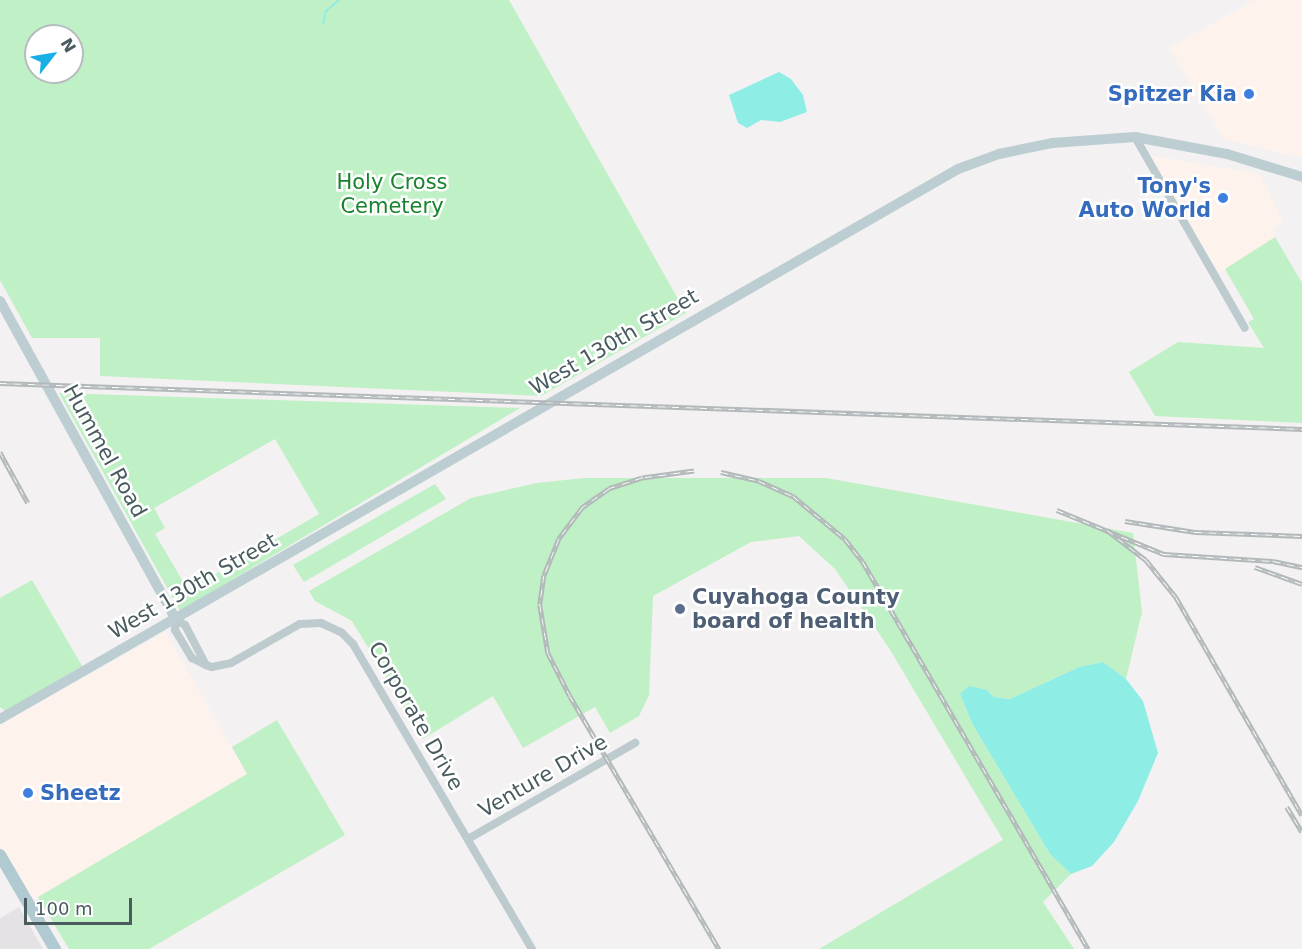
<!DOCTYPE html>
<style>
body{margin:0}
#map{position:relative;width:1302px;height:949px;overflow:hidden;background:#f3f1f2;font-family:"DejaVu Sans",sans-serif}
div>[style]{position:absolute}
.commercial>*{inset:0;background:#fdf3ec}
.education>*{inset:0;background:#e4e2e4}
.green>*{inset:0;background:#c0f0c5}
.water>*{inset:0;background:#8eede5}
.stream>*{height:2px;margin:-1px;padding:0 1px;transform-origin:1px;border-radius:1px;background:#8eede5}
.street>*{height:8px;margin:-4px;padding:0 4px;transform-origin:4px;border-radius:4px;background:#bdcbce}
.secondary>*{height:10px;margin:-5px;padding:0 5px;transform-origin:5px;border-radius:5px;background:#bdced3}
.primary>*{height:12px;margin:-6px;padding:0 6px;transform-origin:6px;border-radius:6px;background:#b1c9d0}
.rail>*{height:4.5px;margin-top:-2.25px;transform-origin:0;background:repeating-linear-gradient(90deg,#fff 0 7px,#b3b9bb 0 14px);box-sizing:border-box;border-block:2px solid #b3b9bb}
.dots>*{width:16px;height:16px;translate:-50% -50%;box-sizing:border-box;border:3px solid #fff;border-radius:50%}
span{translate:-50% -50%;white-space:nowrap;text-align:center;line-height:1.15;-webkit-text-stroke:5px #fff;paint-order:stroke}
.shop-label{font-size:21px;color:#366cbe;font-weight:700}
.right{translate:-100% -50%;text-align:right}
.left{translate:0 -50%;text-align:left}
.park-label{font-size:21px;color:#17832d}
.street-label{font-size:21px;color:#495b5f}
.service-label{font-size:21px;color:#4e5e75;font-weight:700}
.north{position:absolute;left:24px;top:24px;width:60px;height:60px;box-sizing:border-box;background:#fff;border:2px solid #b6bdbf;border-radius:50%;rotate:59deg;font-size:16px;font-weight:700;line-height:24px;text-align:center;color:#495b5f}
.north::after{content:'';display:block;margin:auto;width:21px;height:27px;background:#18afe6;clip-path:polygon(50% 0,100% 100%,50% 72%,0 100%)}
.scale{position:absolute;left:24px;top:898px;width:108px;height:27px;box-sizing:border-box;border:3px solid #495b5f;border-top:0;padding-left:8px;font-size:18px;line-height:21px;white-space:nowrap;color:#495b5f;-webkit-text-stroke:4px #fff;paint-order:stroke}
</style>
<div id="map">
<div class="commercial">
<i style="clip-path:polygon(1254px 0,1302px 0,1302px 158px,1224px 139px,1169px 48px)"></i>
<i style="clip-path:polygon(1149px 155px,1260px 174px,1283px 221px,1273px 230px,1275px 237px,1219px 273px)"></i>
<i style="clip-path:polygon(165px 632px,247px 774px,31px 901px,0 848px,0 725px)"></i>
</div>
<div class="education">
<i style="clip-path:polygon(19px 907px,43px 949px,0 949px,0 918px)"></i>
</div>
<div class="green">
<i style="clip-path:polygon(evenodd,0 0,509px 0,686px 313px,541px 396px,100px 376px,100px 338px,32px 338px,0 280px,0 0,36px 36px,72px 36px,72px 72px,36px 72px,36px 36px)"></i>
<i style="clip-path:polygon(1275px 237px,1302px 283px,1302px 423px,1155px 416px,1129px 372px,1178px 342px,1264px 348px,1248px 322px,1254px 319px,1225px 269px)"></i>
<i style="clip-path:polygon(evenodd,59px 393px,520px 408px,180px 611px,59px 393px,275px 439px,319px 514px,188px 590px,155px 534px,165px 528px,154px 508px,275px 439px)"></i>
<i style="clip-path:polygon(584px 478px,826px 478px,1133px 533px,1142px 612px,1126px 679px,1103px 662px,1079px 667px,1010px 699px,994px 697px,987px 690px,960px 694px,973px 725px,1050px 854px,1071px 874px,1043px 902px,1074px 949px,819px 949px,1003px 840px,889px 648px,835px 569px,799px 536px,751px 542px,653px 596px,649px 695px,639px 716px,610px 733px,595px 707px,523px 748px,493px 696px,423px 739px,352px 621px,315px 601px,309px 591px,471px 498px,537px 483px)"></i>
<i style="clip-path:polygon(435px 484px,446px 499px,304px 582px,293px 565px)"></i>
<i style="clip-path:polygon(32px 580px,82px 666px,5px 711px,0 707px,0 598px)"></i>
<i style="clip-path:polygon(277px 720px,345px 835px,149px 949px,69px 949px,38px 897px,247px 774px,232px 747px)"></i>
</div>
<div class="water">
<i style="clip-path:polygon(779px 72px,791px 79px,803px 95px,807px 112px,780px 122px,761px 120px,747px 128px,738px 123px,729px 95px)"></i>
<i style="clip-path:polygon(1103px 662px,1126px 679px,1143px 701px,1158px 753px,1138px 801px,1114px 842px,1092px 866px,1071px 874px,1050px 854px,973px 725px,960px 694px,969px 686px,987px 690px,994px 697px,1010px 699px,1079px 667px)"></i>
</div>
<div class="stream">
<i style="left:323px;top:24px;width:13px;rotate:-77deg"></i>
<i style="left:326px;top:11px;width:17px;rotate:-40deg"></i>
</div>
<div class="street">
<i style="left:1135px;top:137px;width:220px;rotate:60.1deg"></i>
<i style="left:206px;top:665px;width:45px;rotate:-117.7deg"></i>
<i style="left:185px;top:625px;width:10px;rotate:-151deg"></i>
<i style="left:176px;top:620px;width:10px;rotate:96deg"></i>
<i style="left:175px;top:630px;width:33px;rotate:59deg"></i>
<i style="left:192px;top:658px;width:16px;rotate:27deg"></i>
<i style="left:206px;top:665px;width:6px;rotate:18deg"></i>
<i style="left:212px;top:667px;width:19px;rotate:-12deg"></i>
<i style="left:231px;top:663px;width:79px;rotate:-29.5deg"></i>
<i style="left:300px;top:624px;width:21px;rotate:-3deg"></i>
<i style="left:321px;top:623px;width:23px;rotate:25deg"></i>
<i style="left:342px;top:633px;width:16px;rotate:45deg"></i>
<i style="left:353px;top:644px;width:354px;rotate:59.6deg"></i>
<i style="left:468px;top:839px;width:193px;rotate:-29.9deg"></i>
</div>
<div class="secondary">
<i style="left:0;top:301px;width:364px;rotate:61.1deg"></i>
<i style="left:0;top:719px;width:1105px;rotate:-29.86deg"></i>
<i style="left:958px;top:169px;width:44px;rotate:-20.1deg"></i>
<i style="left:999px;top:154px;width:54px;rotate:-11.7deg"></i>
<i style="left:1052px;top:143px;width:83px;rotate:-4.1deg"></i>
<i style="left:1135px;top:137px;width:94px;rotate:10.5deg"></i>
<i style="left:1227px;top:154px;width:78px;rotate:17deg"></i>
</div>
<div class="primary">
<i style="left:0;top:855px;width:109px;rotate:59.7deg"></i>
</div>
<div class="rail">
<i style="left:0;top:383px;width:1303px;rotate:2.02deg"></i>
<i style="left:0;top:452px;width:58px;rotate:61.2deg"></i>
<i style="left:694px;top:471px;width:52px;rotate:172.3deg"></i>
<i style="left:642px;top:478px;width:35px;rotate:162deg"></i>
<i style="left:609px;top:489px;width:32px;rotate:145deg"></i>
<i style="left:583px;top:507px;width:40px;rotate:127deg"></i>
<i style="left:559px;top:539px;width:40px;rotate:112deg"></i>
<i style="left:544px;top:576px;width:29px;rotate:98deg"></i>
<i style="left:540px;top:605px;width:49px;rotate:80.5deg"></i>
<i style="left:548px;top:653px;width:48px;rotate:62.9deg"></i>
<i style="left:570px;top:696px;width:294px;rotate:59.5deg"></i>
<i style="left:721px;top:472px;width:39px;rotate:13deg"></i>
<i style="left:759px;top:481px;width:37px;rotate:24deg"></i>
<i style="left:793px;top:496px;width:67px;rotate:39.6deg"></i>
<i style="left:845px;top:539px;width:29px;rotate:52deg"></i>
<i style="left:863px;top:562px;width:448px;rotate:59.8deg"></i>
<i style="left:1057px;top:510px;width:116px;rotate:22.4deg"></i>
<i style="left:1164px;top:554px;width:109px;rotate:3.7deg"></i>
<i style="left:1273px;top:561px;width:30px;rotate:12deg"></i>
<i style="left:1125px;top:521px;width:71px;rotate:8.9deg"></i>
<i style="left:1195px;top:532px;width:107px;rotate:2.1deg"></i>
<i style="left:1107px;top:530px;width:49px;rotate:37.6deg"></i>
<i style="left:1146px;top:560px;width:48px;rotate:51deg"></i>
<i style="left:1176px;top:597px;width:252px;rotate:60deg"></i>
<i style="left:1255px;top:567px;width:50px;rotate:19.9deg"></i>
<i style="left:1287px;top:807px;width:29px;rotate:59deg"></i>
</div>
<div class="dots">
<i style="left:1249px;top:94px;background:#3f7fe0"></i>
<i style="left:1223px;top:198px;background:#3f7fe0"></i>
<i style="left:680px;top:609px;background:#5c6f8a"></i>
<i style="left:28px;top:793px;background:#3f7fe0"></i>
</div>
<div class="shop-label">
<span class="right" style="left:1237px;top:94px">Spitzer Kia</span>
<span class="right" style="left:1211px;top:198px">Tony's<br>Auto World</span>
<span class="left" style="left:40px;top:793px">Sheetz</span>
</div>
<div class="park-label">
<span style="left:392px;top:194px">Holy Cross<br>Cemetery</span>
</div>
<div class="street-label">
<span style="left:614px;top:342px;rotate:-30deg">West 130th Street</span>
<span style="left:105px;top:451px;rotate:61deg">Hummel Road</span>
<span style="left:193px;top:586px;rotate:-30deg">West 130th Street</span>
<span style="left:416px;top:716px;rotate:60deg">Corporate Drive</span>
<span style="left:543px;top:776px;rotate:-30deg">Venture Drive</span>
</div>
<div class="service-label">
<span class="left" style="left:692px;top:609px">Cuyahoga County<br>board of health</span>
</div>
<div class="north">N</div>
<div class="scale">100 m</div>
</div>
